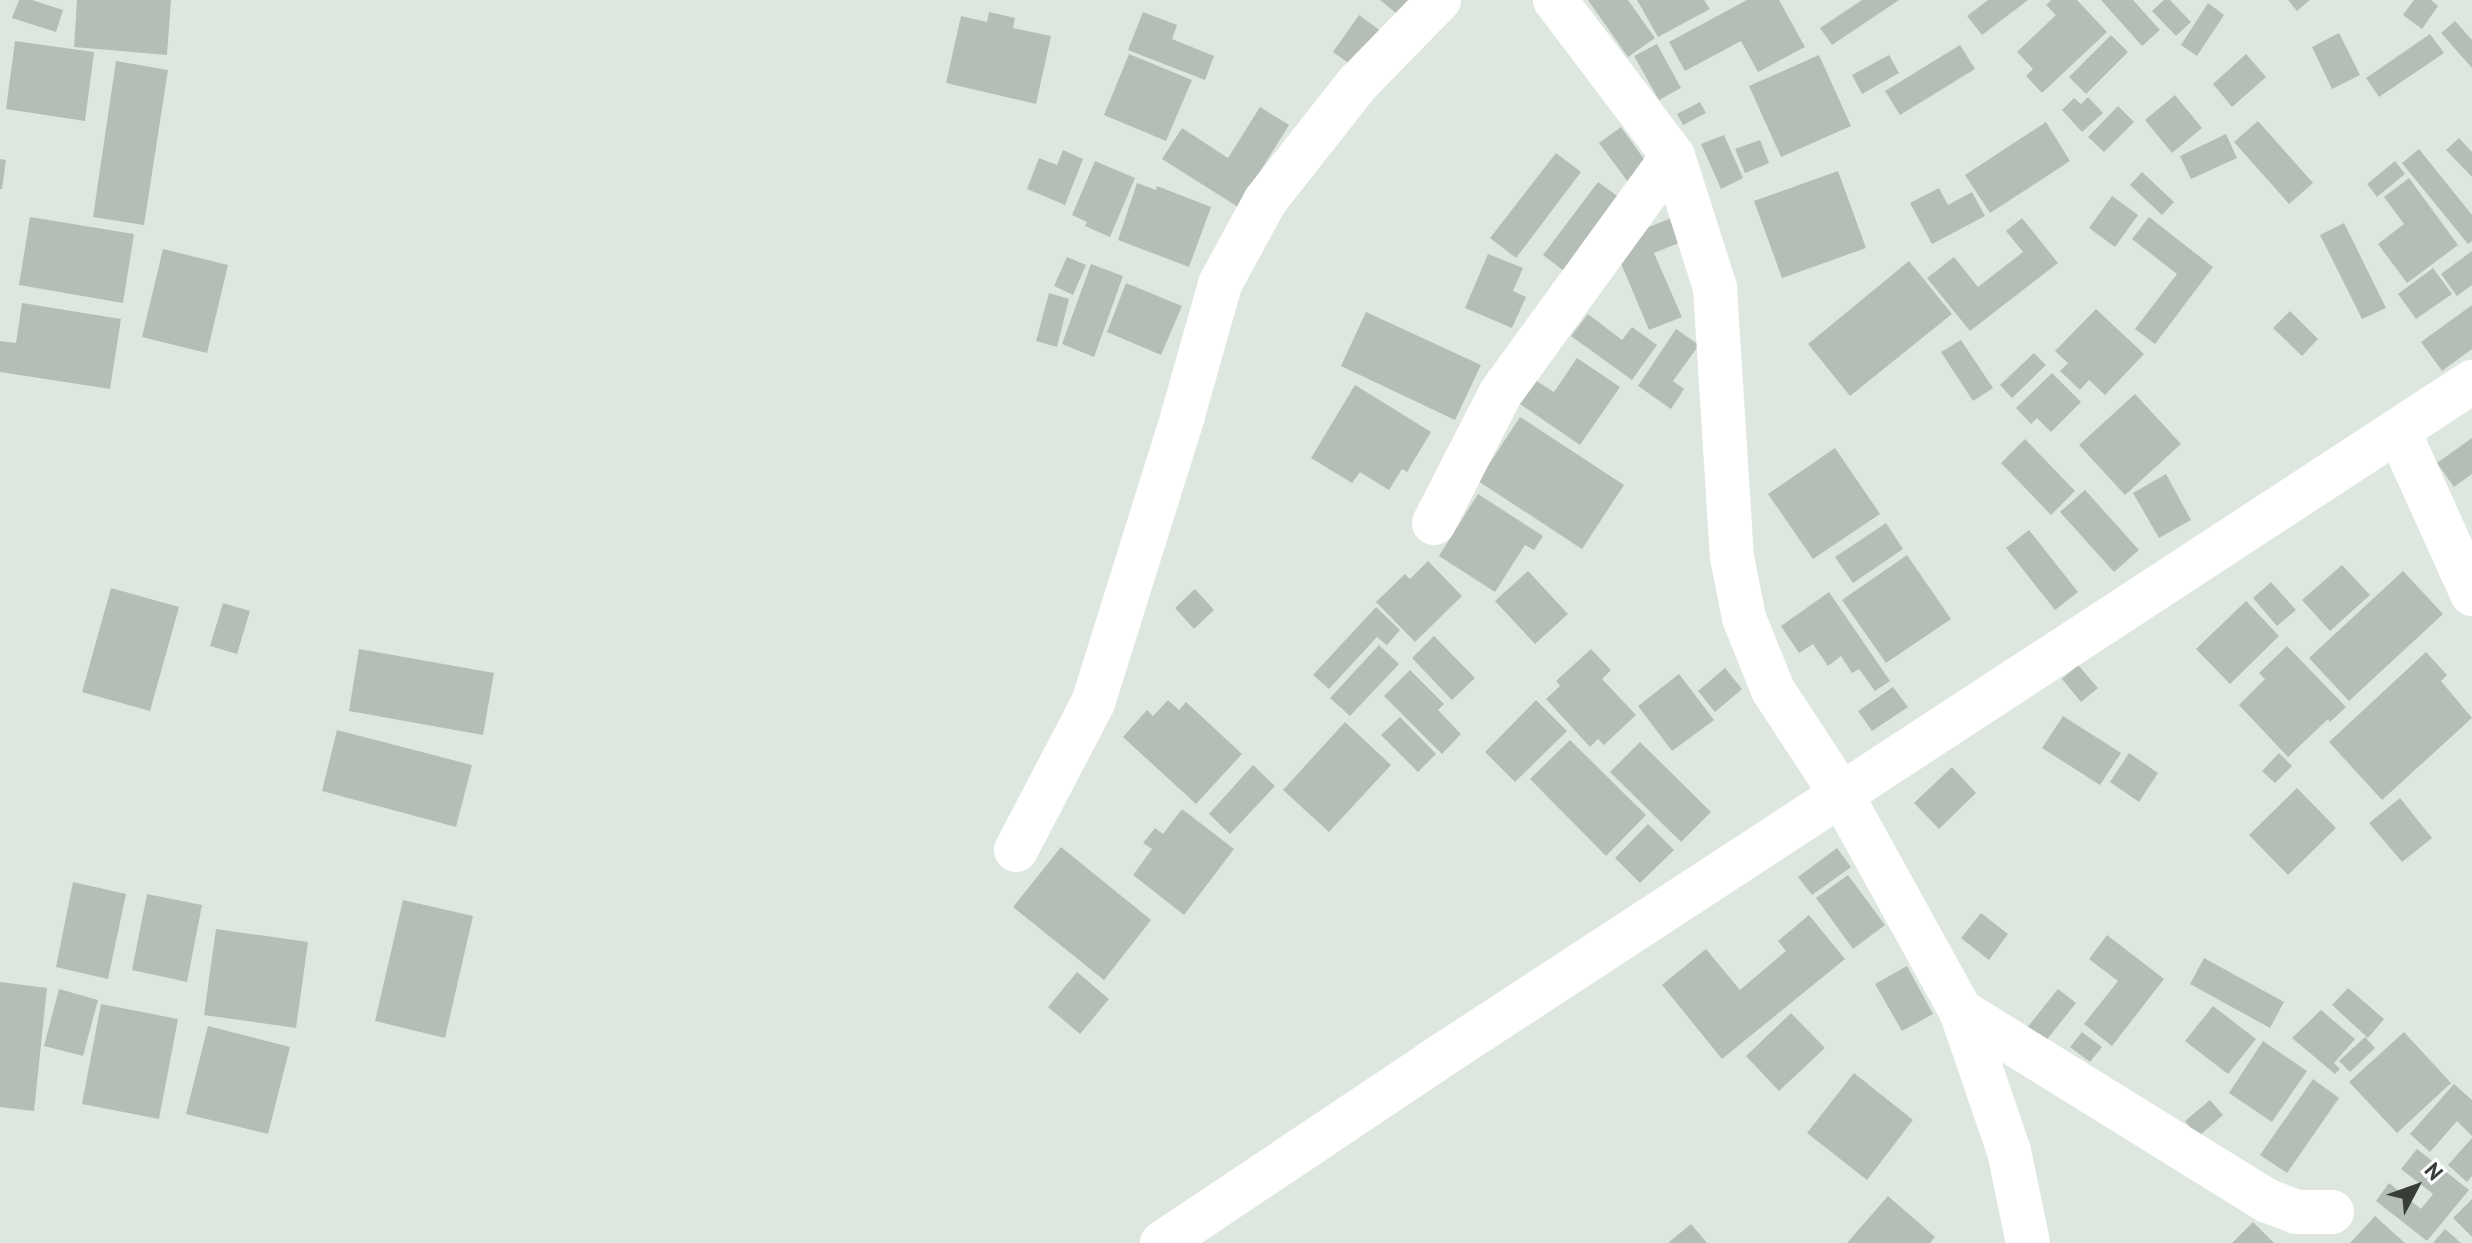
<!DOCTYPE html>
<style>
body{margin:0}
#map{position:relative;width:2472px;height:1243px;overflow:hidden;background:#dee7df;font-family:"PT Sans",sans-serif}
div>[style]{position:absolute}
.building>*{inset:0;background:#b5beb6}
.minor>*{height:44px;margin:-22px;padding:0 22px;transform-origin:22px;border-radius:22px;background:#fff}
.tertiary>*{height:44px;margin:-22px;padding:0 22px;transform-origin:22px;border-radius:22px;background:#fff}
span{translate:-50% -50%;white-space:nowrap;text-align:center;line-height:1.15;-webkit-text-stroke:6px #fff;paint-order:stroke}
.north{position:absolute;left:2376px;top:1147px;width:80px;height:80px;-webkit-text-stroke:6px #fff;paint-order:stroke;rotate:49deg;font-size:22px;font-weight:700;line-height:32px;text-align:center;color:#393d3a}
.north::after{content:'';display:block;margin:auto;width:28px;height:36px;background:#393d3a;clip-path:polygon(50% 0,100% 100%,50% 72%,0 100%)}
</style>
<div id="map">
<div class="building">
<i style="clip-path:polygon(19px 0,32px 0,63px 10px,56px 32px,12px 18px)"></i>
<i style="clip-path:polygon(77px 0,171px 0,167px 55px,74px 47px)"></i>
<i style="clip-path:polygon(1380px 0,1417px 0,1402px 18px)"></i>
<i style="clip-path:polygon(1588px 0,1628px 0,1655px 38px,1628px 57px)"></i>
<i style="clip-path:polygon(1637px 0,1704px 0,1710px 9px,1658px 37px)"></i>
<i style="clip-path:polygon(1747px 0,1779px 0,1805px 47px,1758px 72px,1741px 41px,1685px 71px,1669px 42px)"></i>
<i style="clip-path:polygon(1862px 0,1899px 0,1832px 45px,1820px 28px)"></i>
<i style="clip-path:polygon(1988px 0,2028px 0,1982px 35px,1967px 16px)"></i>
<i style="clip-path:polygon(2051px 0,2077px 0,2107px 32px,2042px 93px,2026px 76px,2033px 69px,2017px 52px,2056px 15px,2046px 5px)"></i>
<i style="clip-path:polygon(2101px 0,2133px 0,2160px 30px,2142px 46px)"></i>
<i style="clip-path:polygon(2164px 0,2170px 0,2191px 22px,2176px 36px,2152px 11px)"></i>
<i style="clip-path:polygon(2288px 0,2310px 0,2297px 11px)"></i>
<i style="clip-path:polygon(2414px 0,2431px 0,2438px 6px,2422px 29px,2403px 15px)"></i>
<i style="clip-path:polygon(2208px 3px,2224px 15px,2197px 56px,2181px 45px)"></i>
<i style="clip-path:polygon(989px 12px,1015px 18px,1013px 28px,1051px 36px,1036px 104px,946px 83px,961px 16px,987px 22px)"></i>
<i style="clip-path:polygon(1143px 12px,1177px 25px,1172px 39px,1214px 56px,1205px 80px,1128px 50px)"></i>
<i style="clip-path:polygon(1359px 15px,1382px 32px,1357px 69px,1333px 52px)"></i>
<i style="clip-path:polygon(2455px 21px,2472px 40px,2472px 68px,2441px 33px)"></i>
<i style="clip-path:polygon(2339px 33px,2360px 75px,2332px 89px,2312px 47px)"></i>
<i style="clip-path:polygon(2430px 34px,2444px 53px,2379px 97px,2366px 78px)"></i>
<i style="clip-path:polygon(2111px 35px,2128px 52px,2086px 94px,2069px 77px)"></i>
<i style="clip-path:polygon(15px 41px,94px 52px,85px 121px,6px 109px)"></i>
<i style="clip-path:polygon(1657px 44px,1681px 88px,1659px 100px,1634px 56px)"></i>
<i style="clip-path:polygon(1960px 45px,1975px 69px,1900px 115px,1885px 91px)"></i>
<i style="clip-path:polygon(1129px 54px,1192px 80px,1166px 141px,1104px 115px)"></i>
<i style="clip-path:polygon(2246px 54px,2266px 77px,2232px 107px,2213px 84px)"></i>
<i style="clip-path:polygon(1819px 55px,1851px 126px,1781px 157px,1749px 86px)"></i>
<i style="clip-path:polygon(1889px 55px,1899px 73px,1862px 94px,1852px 75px)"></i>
<i style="clip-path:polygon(116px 61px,168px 70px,144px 225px,93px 217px)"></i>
<i style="clip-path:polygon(2175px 95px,2202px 128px,2172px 153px,2145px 120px)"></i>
<i style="clip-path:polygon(2088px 97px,2103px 113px,2082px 132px,2062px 110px,2074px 98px,2081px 104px)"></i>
<i style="clip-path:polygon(1700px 102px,1706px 113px,1683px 125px,1677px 114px)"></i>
<i style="clip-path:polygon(2118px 106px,2134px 122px,2104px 152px,2088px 137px)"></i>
<i style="clip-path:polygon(1260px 107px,1289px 125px,1238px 207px,1162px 159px,1182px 128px,1228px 158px)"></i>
<i style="clip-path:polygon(2258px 121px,2313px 183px,2289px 204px,2234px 142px)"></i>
<i style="clip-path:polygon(2046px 122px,2070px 161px,1990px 213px,1965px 175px)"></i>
<i style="clip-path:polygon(1621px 127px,1649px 166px,1628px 182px,1599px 143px)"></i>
<i style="clip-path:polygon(2226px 134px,2237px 158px,2191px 179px,2180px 156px)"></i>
<i style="clip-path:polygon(1724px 135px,1743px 178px,1721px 189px,1701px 144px)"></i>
<i style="clip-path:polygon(2459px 138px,2472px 152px,2472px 177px,2446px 150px)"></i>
<i style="clip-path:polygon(1760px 140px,1769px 163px,1745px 173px,1735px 149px)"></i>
<i style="clip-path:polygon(2419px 149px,2472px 215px,2472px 241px,2468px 244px,2402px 163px)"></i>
<i style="clip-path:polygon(1063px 150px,1083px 159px,1065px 205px,1027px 189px,1039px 158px,1057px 165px)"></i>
<i style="clip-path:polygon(1556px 153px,1581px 172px,1516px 258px,1490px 238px)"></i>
<i style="clip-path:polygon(0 159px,6px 160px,2px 189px,0 189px)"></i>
<i style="clip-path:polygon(1095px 161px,1135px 178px,1110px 237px,1085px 226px,1087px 222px,1072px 215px)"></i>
<i style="clip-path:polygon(2395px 161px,2405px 174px,2377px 197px,2367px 184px)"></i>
<i style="clip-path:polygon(1838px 171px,1866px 248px,1782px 278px,1754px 201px)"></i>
<i style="clip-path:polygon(2142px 172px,2174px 202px,2162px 215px,2130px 185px)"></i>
<i style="clip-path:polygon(2409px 178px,2458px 245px,2407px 283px,2378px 244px,2404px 224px,2384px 197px)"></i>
<i style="clip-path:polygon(1598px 182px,1620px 198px,1564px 271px,1543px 255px)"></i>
<i style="clip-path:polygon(1137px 183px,1156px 190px,1157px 186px,1211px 207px,1189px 267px,1118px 240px)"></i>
<i style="clip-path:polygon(1939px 188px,1948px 205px,1972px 192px,1985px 216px,1932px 244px,1910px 203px)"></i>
<i style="clip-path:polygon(2112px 196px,2138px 215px,2115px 247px,2089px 228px)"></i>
<i style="clip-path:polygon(1676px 216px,1686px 240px,1654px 253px,1682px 317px,1649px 330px,1612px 242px)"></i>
<i style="clip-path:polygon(30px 217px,134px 234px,123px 303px,19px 285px)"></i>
<i style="clip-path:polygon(2149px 217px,2213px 267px,2155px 344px,2135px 329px,2177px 274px,2132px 239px)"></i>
<i style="clip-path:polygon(2022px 218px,2058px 263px,1970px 331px,1927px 278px,1954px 257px,1978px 287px,2023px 252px,2006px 231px)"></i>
<i style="clip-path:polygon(2344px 223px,2386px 308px,2362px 319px,2320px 235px)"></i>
<i style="clip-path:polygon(163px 249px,228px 265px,207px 353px,142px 337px)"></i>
<i style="clip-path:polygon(2472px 251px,2472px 285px,2457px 296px,2441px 274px)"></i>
<i style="clip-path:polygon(1488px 254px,1523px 268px,1513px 291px,1526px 297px,1512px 328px,1465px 308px)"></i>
<i style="clip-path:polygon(1067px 257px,1086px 265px,1073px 295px,1054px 286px)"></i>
<i style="clip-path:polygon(1909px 261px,1952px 314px,1850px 396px,1808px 344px)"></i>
<i style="clip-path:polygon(1091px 264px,1123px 276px,1094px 357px,1062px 344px)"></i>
<i style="clip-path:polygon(2433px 268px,2452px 294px,2416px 319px,2398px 294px)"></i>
<i style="clip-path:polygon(1126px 283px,1182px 306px,1161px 355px,1107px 332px)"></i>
<i style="clip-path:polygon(1049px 293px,1069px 299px,1057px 347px,1036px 341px)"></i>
<i style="clip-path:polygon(22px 303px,121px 319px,110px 389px,0 372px,0 341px,16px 343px)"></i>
<i style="clip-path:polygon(2472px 305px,2472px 349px,2442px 371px,2421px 342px)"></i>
<i style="clip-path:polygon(2096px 309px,2144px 354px,2105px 395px,2089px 380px,2080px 390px,2060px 371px,2068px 363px,2055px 351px)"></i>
<i style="clip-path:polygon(2290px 311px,2318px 339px,2302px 356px,2273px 328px)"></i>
<i style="clip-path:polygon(1366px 312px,1481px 365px,1455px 420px,1341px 366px)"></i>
<i style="clip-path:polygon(1588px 314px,1622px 340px,1632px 327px,1657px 345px,1632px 380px,1571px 336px)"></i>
<i style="clip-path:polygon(1676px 329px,1699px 345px,1673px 381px,1684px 389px,1671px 409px,1638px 386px)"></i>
<i style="clip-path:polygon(1961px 340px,1993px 388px,1973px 401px,1941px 352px)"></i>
<i style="clip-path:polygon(2034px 353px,2046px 365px,2012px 398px,2000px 385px)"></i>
<i style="clip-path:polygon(1577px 358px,1620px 387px,1580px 445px,1514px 400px,1530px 377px,1554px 392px)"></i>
<i style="clip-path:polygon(2052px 373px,2081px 402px,2051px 432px,2037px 418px,2031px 424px,2016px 408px)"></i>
<i style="clip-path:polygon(1355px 385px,1431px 432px,1407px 472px,1402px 469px,1389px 490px,1360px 472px,1352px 483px,1311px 458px)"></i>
<i style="clip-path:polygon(2135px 394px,2181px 444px,2125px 495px,2079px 445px)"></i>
<i style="clip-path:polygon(1520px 417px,1624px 485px,1582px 549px,1478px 481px)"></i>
<i style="clip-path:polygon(2472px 438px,2472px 474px,2454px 487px,2437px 463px)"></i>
<i style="clip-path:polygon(2025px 439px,2075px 491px,2051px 515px,2001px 463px)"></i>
<i style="clip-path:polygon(1835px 448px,1880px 514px,1813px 559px,1768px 494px)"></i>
<i style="clip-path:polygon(2166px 474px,2191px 520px,2159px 538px,2133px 493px)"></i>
<i style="clip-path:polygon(2085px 490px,2139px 550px,2114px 572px,2060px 512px)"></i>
<i style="clip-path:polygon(1478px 494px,1543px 536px,1534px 550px,1525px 545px,1495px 592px,1439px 556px)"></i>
<i style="clip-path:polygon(1886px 523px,1903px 549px,1853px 583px,1835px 557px)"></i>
<i style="clip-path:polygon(2029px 530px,2078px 592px,2055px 610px,2006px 548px)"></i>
<i style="clip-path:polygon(1907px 555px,1951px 619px,1886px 663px,1842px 600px)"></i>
<i style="clip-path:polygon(1428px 561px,1462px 596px,1415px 642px,1376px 602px,1405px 574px,1410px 579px)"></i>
<i style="clip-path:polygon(2342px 565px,2370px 595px,2330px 631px,2302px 600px)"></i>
<i style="clip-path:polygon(1528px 571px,1568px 614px,1535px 644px,1495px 601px)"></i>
<i style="clip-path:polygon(2403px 571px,2443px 614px,2349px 701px,2309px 658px)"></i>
<i style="clip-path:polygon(2271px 582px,2296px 610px,2277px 626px,2253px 598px)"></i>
<i style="clip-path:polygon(111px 588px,179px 607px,150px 711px,82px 692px)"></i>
<i style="clip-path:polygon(1195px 589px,1214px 610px,1194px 629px,1175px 608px)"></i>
<i style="clip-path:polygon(1829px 592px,1890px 681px,1875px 691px,1859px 669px,1852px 673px,1841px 656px,1828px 666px,1813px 644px,1799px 653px,1781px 626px)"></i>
<i style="clip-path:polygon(2246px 601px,2279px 636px,2230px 684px,2196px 649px)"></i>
<i style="clip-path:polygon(223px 603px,250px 611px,237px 654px,210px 646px)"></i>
<i style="clip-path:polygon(1376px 607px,1400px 630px,1387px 645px,1377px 637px,1329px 689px,1313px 675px)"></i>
<i style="clip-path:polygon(1434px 636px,1475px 678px,1452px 700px,1412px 658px)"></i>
<i style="clip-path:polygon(1379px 645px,1399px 664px,1350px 716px,1330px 698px)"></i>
<i style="clip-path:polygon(2287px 646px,2346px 707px,2330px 722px,2328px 719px,2288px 757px,2239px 705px,2265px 679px,2259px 673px)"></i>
<i style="clip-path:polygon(359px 649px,494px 673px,483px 735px,349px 711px)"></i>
<i style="clip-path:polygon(1591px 649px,1611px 670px,1602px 679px,1636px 715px,1604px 745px,1598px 739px,1590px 747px,1546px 699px,1560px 686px,1556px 681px)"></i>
<i style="clip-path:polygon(2426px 652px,2447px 675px,2441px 681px,2472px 718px,2382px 800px,2329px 742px)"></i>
<i style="clip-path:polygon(2078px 665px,2098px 688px,2081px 702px,2062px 679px)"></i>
<i style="clip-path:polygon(1725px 668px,1742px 689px,1715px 712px,1698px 691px)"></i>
<i style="clip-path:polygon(1410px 670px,1444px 704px,1438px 710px,1461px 734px,1442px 754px,1384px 696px)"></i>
<i style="clip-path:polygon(1679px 674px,1714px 720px,1672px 751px,1638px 706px)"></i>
<i style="clip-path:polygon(1893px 687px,1908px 707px,1872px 731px,1858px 711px)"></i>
<i style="clip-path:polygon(1168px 700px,1179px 710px,1186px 702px,1242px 754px,1196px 804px,1123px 737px,1147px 710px,1153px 716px)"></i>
<i style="clip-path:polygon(1536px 700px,1567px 731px,1515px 782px,1485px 752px)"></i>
<i style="clip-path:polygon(2063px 716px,2121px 753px,2100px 785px,2042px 748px)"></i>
<i style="clip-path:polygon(1400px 717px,1436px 754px,1418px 772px,1381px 735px)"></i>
<i style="clip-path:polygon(1345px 722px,1391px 765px,1329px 832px,1283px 790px)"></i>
<i style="clip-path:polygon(337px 730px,472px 765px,456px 827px,322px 791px)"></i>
<i style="clip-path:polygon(1570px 740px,1646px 815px,1606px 856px,1530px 779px)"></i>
<i style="clip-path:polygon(1640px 742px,1711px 812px,1681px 842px,1610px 772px)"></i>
<i style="clip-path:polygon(2129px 753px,2158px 773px,2139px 802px,2110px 782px)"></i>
<i style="clip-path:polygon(2279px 753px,2292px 766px,2275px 783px,2262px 771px)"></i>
<i style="clip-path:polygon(1253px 765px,1275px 786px,1230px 834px,1209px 814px)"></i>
<i style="clip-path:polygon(1952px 767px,1976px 793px,1939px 829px,1914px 803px)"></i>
<i style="clip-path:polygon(2297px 788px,2336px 828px,2288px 875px,2249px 835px)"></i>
<i style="clip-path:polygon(2400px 798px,2432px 838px,2402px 862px,2369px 823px)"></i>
<i style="clip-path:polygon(1182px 809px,1234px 849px,1184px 915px,1133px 875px,1152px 849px,1143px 843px,1155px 828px,1163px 834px)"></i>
<i style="clip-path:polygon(1648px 824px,1674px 850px,1640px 883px,1615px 858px)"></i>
<i style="clip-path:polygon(1061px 847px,1151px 920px,1104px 980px,1013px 907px)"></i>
<i style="clip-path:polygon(1837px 848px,1851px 867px,1812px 895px,1798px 877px)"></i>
<i style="clip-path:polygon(1848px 875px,1885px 925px,1853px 949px,1816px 898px)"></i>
<i style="clip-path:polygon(73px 882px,126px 894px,108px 979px,56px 967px)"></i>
<i style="clip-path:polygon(147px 894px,202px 905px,187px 982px,132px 970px)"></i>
<i style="clip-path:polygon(403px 900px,473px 916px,445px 1038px,375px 1021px)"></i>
<i style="clip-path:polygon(1981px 913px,2008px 934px,1989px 960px,1961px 938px)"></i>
<i style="clip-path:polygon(1809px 915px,1845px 959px,1722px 1059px,1662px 985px,1706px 949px,1740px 990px,1786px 951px,1778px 941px)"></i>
<i style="clip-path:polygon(216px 929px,308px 942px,296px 1028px,204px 1015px)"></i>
<i style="clip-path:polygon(2107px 935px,2164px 979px,2112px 1046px,2084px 1024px,2118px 981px,2089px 959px)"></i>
<i style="clip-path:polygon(2204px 958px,2284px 1002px,2270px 1028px,2190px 984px)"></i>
<i style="clip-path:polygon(1907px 966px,1933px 1014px,1902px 1031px,1875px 984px)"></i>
<i style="clip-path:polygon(1077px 972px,1109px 999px,1080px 1034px,1048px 1007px)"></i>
<i style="clip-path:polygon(0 982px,47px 988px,34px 1111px,0 1107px)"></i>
<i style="clip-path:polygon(2348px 988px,2384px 1019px,2368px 1038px,2332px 1005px)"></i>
<i style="clip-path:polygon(59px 989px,98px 1000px,83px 1056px,44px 1046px)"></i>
<i style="clip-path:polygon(2058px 989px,2076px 1003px,2044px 1043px,2026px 1029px)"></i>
<i style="clip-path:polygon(101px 1004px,178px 1019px,159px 1119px,82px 1104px)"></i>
<i style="clip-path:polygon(2213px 1006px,2256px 1039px,2228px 1074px,2185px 1041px)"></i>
<i style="clip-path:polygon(2321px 1010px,2355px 1039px,2334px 1063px,2340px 1069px,2335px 1074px,2292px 1038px)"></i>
<i style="clip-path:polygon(1791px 1013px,1825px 1048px,1779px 1091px,1746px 1056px)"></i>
<i style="clip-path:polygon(208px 1026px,290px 1047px,268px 1134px,186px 1114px)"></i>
<i style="clip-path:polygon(2082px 1032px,2102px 1047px,2090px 1062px,2070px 1047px)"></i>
<i style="clip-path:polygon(2404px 1032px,2451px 1083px,2397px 1133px,2349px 1082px)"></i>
<i style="clip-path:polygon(2365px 1037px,2375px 1048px,2350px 1072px,2339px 1061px)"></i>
<i style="clip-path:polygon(2263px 1041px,2307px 1071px,2272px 1122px,2229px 1093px)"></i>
<i style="clip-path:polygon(1854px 1073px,1913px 1120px,1867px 1180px,1807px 1133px)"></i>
<i style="clip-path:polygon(2313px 1079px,2339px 1098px,2287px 1173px,2260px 1155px)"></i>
<i style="clip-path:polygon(2454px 1084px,2472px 1100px,2472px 1136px,2457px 1121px,2430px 1152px,2410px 1134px)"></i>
<i style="clip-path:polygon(2210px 1100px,2223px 1115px,2198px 1137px,2185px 1121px)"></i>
<i style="clip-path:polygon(2472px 1138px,2472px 1176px,2467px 1182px,2448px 1165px)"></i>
<i style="clip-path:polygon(2417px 1149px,2469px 1190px,2427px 1241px,2376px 1201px,2389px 1183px,2421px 1209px,2433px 1194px,2401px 1169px)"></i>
<i style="clip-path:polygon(1888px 1196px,1935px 1237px,1930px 1243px,1847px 1243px)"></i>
<i style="clip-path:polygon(2472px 1199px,2472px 1237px,2453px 1218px)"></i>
<i style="clip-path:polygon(2375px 1216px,2396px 1235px,2405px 1243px,2350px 1243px)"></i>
<i style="clip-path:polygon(2253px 1222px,2274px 1243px,2232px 1243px)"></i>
<i style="clip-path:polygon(1691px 1224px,1707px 1243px,1668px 1243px)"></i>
<i style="clip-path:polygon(2445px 1229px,2461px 1243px,2433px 1243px)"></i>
</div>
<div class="minor">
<i style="left:1555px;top:0;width:196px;rotate:52.9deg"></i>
<i style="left:1673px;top:156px;width:139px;rotate:72.3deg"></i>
<i style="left:1715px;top:288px;width:270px;rotate:86.4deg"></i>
<i style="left:1732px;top:557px;width:62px;rotate:78.9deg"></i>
<i style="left:1744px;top:618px;width:78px;rotate:68.1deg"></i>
<i style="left:1773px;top:690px;width:124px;rotate:56.8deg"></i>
<i style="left:1841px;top:794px;width:248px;rotate:61.1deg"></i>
<i style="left:1961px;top:1011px;width:148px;rotate:71.1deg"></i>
<i style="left:2009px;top:1151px;width:94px;rotate:78.3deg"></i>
<i style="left:2398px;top:430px;width:180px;rotate:65.7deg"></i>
<i style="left:1434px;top:523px;width:145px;rotate:-62.9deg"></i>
<i style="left:1500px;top:394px;width:294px;rotate:-54deg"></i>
<i style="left:1016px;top:850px;width:166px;rotate:-62.4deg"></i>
<i style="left:1093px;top:703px;width:302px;rotate:-72.6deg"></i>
<i style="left:1183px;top:415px;width:136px;rotate:-74.2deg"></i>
<i style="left:1220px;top:284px;width:94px;rotate:-61.5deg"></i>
<i style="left:1265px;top:201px;width:150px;rotate:-51.8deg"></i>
<i style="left:1358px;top:83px;width:116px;rotate:-45.7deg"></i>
<i style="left:1961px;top:1011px;width:361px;rotate:31.8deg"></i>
<i style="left:2268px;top:1201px;width:31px;rotate:21deg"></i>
<i style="left:2297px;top:1212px;width:35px"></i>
</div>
<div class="tertiary">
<i style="left:1162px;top:1243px;width:325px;rotate:-33.8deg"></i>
<i style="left:1432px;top:1062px;width:1243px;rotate:-33.18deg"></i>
</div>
<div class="north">N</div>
</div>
